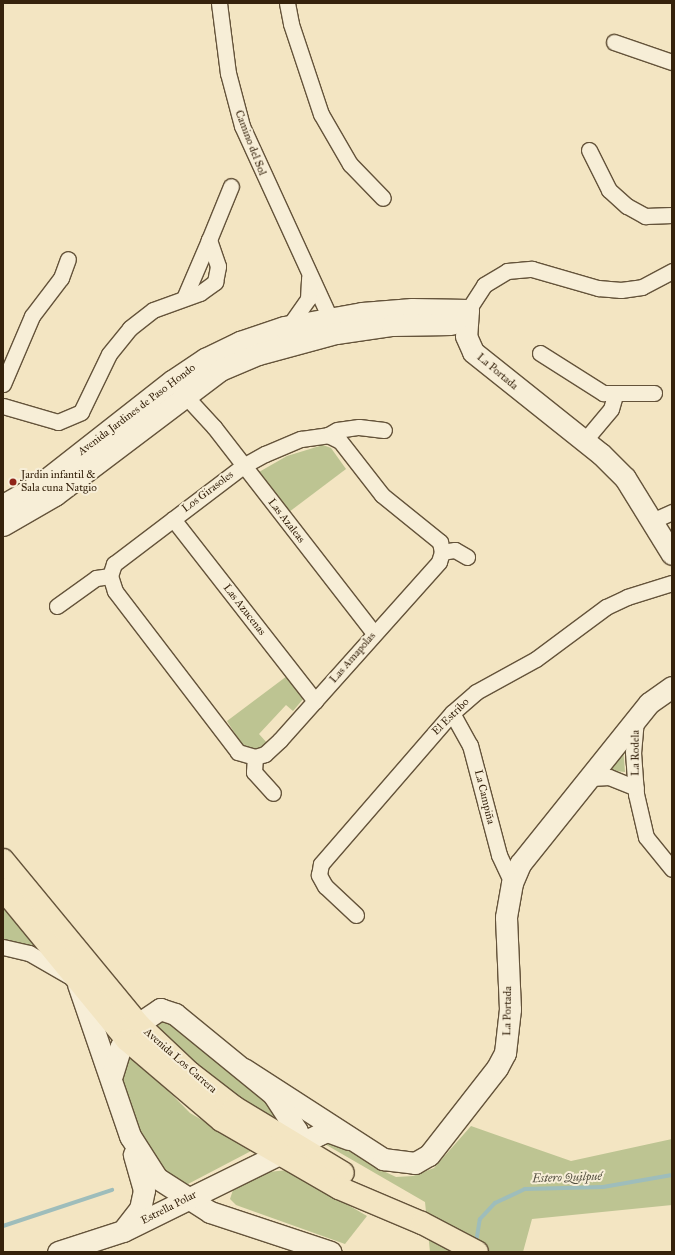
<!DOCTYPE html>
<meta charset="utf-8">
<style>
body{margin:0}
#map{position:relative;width:675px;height:1255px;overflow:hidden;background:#f3e5c2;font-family:"IM FELL Great Primer",serif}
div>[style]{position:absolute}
.green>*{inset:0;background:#bdc492}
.stream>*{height:4px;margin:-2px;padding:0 2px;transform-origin:2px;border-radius:2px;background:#9ebdbb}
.roads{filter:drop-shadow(1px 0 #64533a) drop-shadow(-1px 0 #64533a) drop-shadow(0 1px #64533a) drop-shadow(0 -1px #64533a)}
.street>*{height:15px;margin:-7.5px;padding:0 7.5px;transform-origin:7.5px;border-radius:7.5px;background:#f7eed7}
.secondary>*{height:21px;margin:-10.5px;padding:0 10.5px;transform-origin:10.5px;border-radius:10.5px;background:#f7eed7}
.primary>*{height:22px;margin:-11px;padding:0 11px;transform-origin:11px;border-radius:11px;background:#f3e5c2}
.dots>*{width:11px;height:11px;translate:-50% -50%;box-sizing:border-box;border:2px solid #f7eed7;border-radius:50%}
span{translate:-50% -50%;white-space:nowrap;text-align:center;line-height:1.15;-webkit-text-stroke:4px #f7eed7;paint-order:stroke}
.street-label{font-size:11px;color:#35220c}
.poi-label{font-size:11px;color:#35220c}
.left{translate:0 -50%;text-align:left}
.water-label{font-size:12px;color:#545041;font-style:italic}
.frame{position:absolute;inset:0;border:4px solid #35220c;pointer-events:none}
</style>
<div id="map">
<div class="green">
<i style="clip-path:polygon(323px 445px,331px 448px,346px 469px,289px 512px,259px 472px,287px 456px)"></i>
<i style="clip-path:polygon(287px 676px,304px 698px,293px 711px,286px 705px,259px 734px,268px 744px,258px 751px,244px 748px,227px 721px)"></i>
<i style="clip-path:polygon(623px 747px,625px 772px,604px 770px)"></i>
<i style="clip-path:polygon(3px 902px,39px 949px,3px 941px)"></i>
<i style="clip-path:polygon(163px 1016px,243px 1074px,291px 1131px,264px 1117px,206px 1071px,179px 1055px,147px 1026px)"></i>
<i style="clip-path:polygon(120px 1054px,134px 1056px,190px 1113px,253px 1150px,188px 1184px,176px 1185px,144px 1152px,119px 1073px)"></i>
<i style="clip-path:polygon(471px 1126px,571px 1161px,672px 1139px,672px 1205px,532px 1219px,523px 1252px,430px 1252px,425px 1202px,323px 1143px,328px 1137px,379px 1169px,396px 1177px,413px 1176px,434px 1168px)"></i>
<i style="clip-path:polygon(288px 1170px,367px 1216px,345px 1244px,236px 1205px,230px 1199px,234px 1187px,268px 1172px)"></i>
</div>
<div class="stream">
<i style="left:3px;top:1226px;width:115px;rotate:-18.3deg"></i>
<i style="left:476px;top:1243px;width:24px;rotate:-81deg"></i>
<i style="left:480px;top:1219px;width:22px;rotate:-47deg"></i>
<i style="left:495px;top:1203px;width:33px;rotate:-25deg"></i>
<i style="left:525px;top:1189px;width:78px;rotate:-1.5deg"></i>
<i style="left:603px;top:1187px;width:70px;rotate:-9.9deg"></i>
</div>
<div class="roads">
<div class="street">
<i style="left:219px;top:3px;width:71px;rotate:82.7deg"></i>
<i style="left:228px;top:73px;width:55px;rotate:75.2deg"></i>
<i style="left:242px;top:126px;width:221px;rotate:65.4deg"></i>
<i style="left:287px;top:3px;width:21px;rotate:79deg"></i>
<i style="left:291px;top:24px;width:95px;rotate:71.6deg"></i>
<i style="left:321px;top:114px;width:58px;rotate:59.9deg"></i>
<i style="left:350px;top:164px;width:47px;rotate:45.9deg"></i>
<i style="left:614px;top:42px;width:61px;rotate:19deg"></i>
<i style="left:589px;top:150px;width:45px;rotate:63.4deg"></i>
<i style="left:609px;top:190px;width:24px;rotate:42deg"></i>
<i style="left:627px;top:206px;width:21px;rotate:29deg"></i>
<i style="left:645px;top:216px;width:27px;rotate:-2deg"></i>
<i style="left:185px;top:296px;width:61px;rotate:-66.8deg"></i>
<i style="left:468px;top:310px;width:30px;rotate:-57deg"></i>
<i style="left:484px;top:285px;width:27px;rotate:-31deg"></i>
<i style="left:507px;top:271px;width:25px;rotate:-5deg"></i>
<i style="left:532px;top:269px;width:69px;rotate:16.1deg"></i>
<i style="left:598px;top:288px;width:23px;rotate:5deg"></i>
<i style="left:621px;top:290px;width:21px;rotate:-8deg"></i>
<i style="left:642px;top:287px;width:34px;rotate:-28deg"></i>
<i style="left:289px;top:326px;width:33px;rotate:-55deg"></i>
<i style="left:308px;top:299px;width:22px;rotate:-87deg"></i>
<i style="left:540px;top:353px;width:75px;rotate:32.4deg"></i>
<i style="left:603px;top:393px;width:51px"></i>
<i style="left:3px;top:384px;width:74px;rotate:-66.9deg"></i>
<i style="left:32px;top:316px;width:48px;rotate:-52.7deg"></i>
<i style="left:61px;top:278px;width:20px;rotate:-70deg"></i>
<i style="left:179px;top:389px;width:52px;rotate:47.4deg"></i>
<i style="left:214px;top:427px;width:261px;rotate:52.2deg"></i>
<i style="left:3px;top:406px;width:57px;rotate:16.2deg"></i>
<i style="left:58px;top:422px;width:25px;rotate:-23deg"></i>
<i style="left:81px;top:412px;width:64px;rotate:-64.2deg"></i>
<i style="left:109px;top:354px;width:33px;rotate:-51deg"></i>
<i style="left:130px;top:328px;width:29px;rotate:-38deg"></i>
<i style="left:153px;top:310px;width:50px;rotate:-19.9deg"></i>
<i style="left:200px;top:293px;width:19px;rotate:-36deg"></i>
<i style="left:215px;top:282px;width:16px;rotate:-79deg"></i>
<i style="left:218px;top:266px;width:28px;rotate:-109deg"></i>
<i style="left:209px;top:240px;width:58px;rotate:-67.8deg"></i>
<i style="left:328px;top:435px;width:13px;rotate:27deg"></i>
<i style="left:340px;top:441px;width:68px;rotate:52.1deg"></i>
<i style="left:382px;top:495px;width:75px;rotate:39deg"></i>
<i style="left:440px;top:542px;width:10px;rotate:79deg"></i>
<i style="left:442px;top:552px;width:10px;rotate:107deg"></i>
<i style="left:439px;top:562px;width:239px;rotate:131.8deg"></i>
<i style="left:280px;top:740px;width:21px;rotate:137deg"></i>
<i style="left:265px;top:754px;width:10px;rotate:163deg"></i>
<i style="left:255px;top:757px;width:18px;rotate:-164deg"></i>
<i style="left:238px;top:752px;width:203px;rotate:-127.4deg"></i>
<i style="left:115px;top:591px;width:16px;rotate:-108deg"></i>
<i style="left:110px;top:576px;width:13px;rotate:-72deg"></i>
<i style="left:114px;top:564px;width:162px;rotate:-37.2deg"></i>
<i style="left:243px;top:466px;width:25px;rotate:-29deg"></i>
<i style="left:265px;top:454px;width:39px;rotate:-23deg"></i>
<i style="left:301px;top:439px;width:27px;rotate:-8deg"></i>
<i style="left:328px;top:435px;width:10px;rotate:-29deg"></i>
<i style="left:337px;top:430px;width:22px;rotate:-8deg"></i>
<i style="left:359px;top:427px;width:25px;rotate:7deg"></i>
<i style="left:585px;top:440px;width:40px;rotate:-50deg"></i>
<i style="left:611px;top:409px;width:15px;rotate:-74deg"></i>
<i style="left:173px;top:519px;width:231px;rotate:52deg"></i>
<i style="left:654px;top:520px;width:20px;rotate:-24deg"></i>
<i style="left:442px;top:552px;width:13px;rotate:-9deg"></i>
<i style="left:455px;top:550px;width:14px;rotate:30deg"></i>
<i style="left:57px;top:606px;width:48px;rotate:-35.7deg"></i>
<i style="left:96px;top:578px;width:14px;rotate:-8deg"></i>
<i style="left:452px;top:713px;width:37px;rotate:61deg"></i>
<i style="left:470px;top:745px;width:114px;rotate:75.2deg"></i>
<i style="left:499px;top:855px;width:31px;rotate:65deg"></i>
<i style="left:636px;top:719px;width:33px;rotate:95deg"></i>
<i style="left:633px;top:752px;width:42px;rotate:85.9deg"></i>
<i style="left:636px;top:794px;width:44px;rotate:76.9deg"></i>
<i style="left:646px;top:837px;width:41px;rotate:50.9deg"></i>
<i style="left:255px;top:757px;width:15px;rotate:94deg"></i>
<i style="left:254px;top:772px;width:28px;rotate:48deg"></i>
<i style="left:591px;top:778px;width:18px;rotate:-3deg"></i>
<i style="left:609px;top:777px;width:29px;rotate:22deg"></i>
<i style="left:356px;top:915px;width:42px;rotate:-136.9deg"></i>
<i style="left:325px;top:886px;width:13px;rotate:-119deg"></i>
<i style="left:319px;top:875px;width:11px;rotate:-80deg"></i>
<i style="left:321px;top:864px;width:200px;rotate:-49.1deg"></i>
<i style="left:452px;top:713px;width:32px;rotate:-41deg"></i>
<i style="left:476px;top:692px;width:68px;rotate:-28.8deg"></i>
<i style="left:536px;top:659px;width:87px;rotate:-36.6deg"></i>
<i style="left:606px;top:607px;width:23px;rotate:-25deg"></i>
<i style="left:627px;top:597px;width:47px;rotate:-17.3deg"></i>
<i style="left:3px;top:947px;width:27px;rotate:13deg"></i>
<i style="left:29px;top:953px;width:46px;rotate:29.9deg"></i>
</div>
<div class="secondary">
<i style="left:3px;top:505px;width:46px;rotate:-29.9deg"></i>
<i style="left:43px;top:482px;width:164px;rotate:-38.1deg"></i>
<i style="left:172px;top:381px;width:40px;rotate:-34deg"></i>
<i style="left:205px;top:359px;width:39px;rotate:-26deg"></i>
<i style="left:240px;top:342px;width:46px;rotate:-18.8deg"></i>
<i style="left:284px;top:327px;width:79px;rotate:-10.2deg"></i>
<i style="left:362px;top:313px;width:50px;rotate:-4.6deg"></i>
<i style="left:412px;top:309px;width:56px;rotate:1deg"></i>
<i style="left:468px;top:310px;width:26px;rotate:94deg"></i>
<i style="left:466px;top:336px;width:17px;rotate:66deg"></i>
<i style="left:473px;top:352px;width:164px;rotate:38.6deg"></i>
<i style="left:601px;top:454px;width:34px;rotate:45deg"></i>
<i style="left:625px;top:478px;width:89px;rotate:58.3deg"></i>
<i style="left:3px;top:525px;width:60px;rotate:-30deg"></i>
<i style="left:55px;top:495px;width:207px;rotate:-37.1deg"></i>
<i style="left:220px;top:370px;width:41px;rotate:-22.8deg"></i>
<i style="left:258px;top:354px;width:81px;rotate:-15.1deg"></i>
<i style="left:336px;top:333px;width:57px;rotate:-8.1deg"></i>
<i style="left:392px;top:325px;width:59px;rotate:-1deg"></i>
<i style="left:78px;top:984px;width:161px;rotate:71.1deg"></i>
<i style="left:130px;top:1136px;width:50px;rotate:57.3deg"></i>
<i style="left:157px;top:1178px;width:63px;rotate:32.7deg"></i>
<i style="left:210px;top:1212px;width:127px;rotate:18.3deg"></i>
<i style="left:244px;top:1069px;width:166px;rotate:32.9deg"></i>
<i style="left:383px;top:1159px;width:32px;rotate:7deg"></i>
<i style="left:415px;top:1163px;width:16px;rotate:-30deg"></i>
<i style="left:429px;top:1155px;width:110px;rotate:-52deg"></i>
<i style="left:497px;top:1068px;width:17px;rotate:-62deg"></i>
<i style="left:505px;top:1053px;width:44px;rotate:-83.5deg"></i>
<i style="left:510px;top:1009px;width:92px;rotate:-92.5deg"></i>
<i style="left:506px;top:917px;width:35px;rotate:-80deg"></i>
<i style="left:512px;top:883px;width:21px;rotate:-67deg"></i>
<i style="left:520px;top:864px;width:206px;rotate:-51.3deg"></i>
<i style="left:649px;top:703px;width:28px;rotate:-35deg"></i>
<i style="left:112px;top:1075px;width:30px;rotate:-73deg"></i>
<i style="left:121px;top:1046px;width:28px;rotate:-52deg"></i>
<i style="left:138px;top:1024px;width:27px;rotate:-34deg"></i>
<i style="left:160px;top:1009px;width:16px;rotate:18deg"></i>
<i style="left:175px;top:1014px;width:127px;rotate:39.2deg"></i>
<i style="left:273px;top:1094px;width:44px;rotate:57deg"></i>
<i style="left:297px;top:1131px;width:15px;rotate:90deg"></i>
<i style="left:125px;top:1228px;width:24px;rotate:-52deg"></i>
<i style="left:140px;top:1209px;width:19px;rotate:-78deg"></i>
<i style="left:144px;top:1190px;width:37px;rotate:-106deg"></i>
<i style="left:58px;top:1252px;width:68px;rotate:-17.9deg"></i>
<i style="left:123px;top:1231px;width:217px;rotate:-26.2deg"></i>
<i style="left:318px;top:1135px;width:10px;rotate:-24deg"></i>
<i style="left:327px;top:1131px;width:23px;rotate:20deg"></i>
</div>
<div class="primary">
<i style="left:3px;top:860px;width:212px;rotate:50.5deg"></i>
<i style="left:138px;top:1024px;width:71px;rotate:43.3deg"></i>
<i style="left:190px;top:1073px;width:56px;rotate:37.7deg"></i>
<i style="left:234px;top:1107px;width:127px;rotate:31.2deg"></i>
<i style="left:3px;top:889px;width:195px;rotate:50.6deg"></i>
<i style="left:127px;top:1040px;width:123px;rotate:40.4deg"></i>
<i style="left:221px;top:1120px;width:136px;rotate:30deg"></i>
<i style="left:339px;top:1188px;width:90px;rotate:22.9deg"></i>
<i style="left:422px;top:1223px;width:62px;rotate:27.8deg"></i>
</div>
</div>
<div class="dots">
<i style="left:13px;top:482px;background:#8f2418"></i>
</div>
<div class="street-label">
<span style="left:250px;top:143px;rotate:69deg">Camino del Sol</span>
<span style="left:497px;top:372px;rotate:40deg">La Portada</span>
<span style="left:137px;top:410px;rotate:-37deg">Avenida Jardines de Paso Hondo</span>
<span style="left:208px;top:492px;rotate:-37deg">Los Girasoles</span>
<span style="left:286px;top:521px;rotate:52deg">Las Azaleas</span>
<span style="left:244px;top:610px;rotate:52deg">Las Azucenas</span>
<span style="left:353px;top:658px;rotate:-49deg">Las Amapolas</span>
<span style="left:451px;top:717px;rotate:-45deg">El Estribo</span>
<span style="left:636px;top:753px;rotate:-90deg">La Rodela</span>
<span style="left:484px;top:797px;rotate:76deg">La Campiña</span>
<span style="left:508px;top:1011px;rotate:-89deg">La Portada</span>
<span style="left:180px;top:1061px;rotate:41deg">Avenida Los Carrera</span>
<span style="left:169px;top:1208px;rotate:-27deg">Estrella Polar</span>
</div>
<div class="poi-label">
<span class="left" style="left:21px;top:482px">Jardin infantil &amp;<br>Sala cuna Natgio</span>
</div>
<div class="water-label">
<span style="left:567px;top:1178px;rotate:-2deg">Estero Quilpué</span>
</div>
<div class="frame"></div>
</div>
